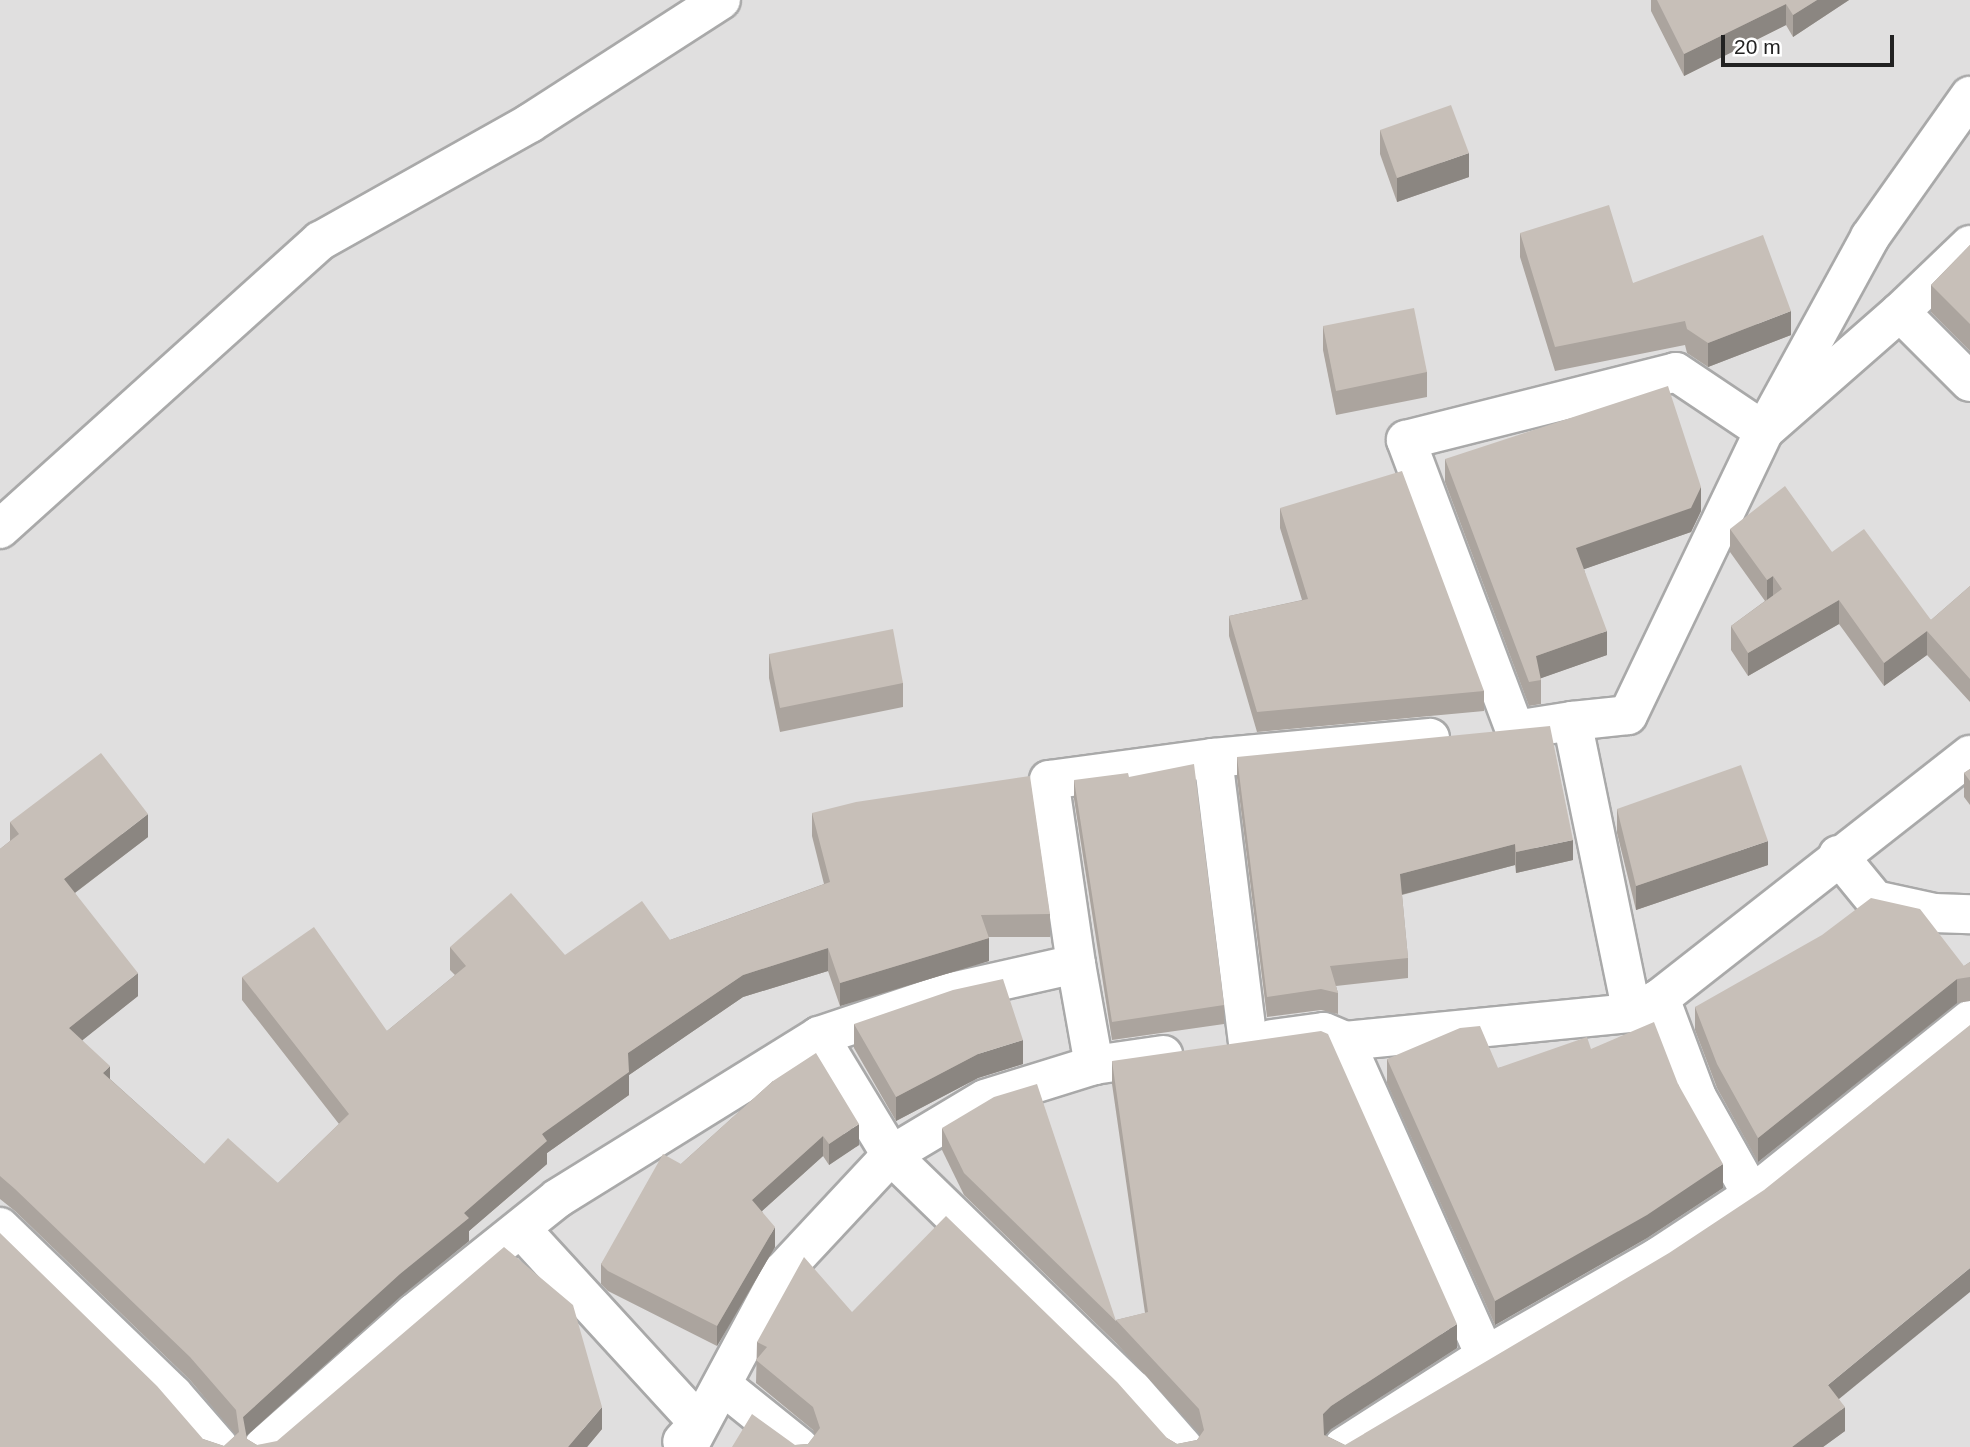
<!DOCTYPE html>
<style>
body{margin:0}
#map{position:relative;width:1970px;height:1447px;overflow:hidden;background:#f2efe9;font-family:Arial,sans-serif}
div>[style]{position:absolute}
.residential>*{inset:0;background:#e0dfdf}
.roads{filter:drop-shadow(2px 0 #a9a9a9) drop-shadow(-2px 0 #a9a9a9) drop-shadow(0 2px #a9a9a9) drop-shadow(0 -2px #a9a9a9)}
.street>*{height:38px;margin:-19px;padding:0 19px;transform-origin:19px;border-radius:19px;background:#fff}
.wall>*{inset:0;background:#aba49e}
.shaded-wall>*{inset:0;background:#8b8681}
.building>*{inset:0;background:#c7bfb8}
span{translate:-50% -50%;white-space:nowrap;text-align:center;line-height:1.15;-webkit-text-stroke:6px #fff;paint-order:stroke}
.scale{position:absolute;left:1721px;top:35px;width:173px;height:32px;box-sizing:border-box;border:4px solid #222;border-top:0;padding-left:9px;font-size:21px;line-height:24px;white-space:nowrap;color:#222;-webkit-text-stroke:5px #fff;paint-order:stroke}
</style>
<div id="map">
<div class="residential">
<i style="clip-path:polygon(0 0,1970px 0,1970px 1447px,0 1447px)"></i>
</div>
<div class="roads">
<div class="street">
<i style="left:1900px;top:312px;width:97px;rotate:-43.7deg"></i>
<i style="left:0;top:529px;width:431px;rotate:-42deg"></i>
<i style="left:320px;top:241px;width:241px;rotate:-29.3deg"></i>
<i style="left:530px;top:123px;width:227px;rotate:-32.8deg"></i>
<i style="left:1572px;top:721px;width:58px;rotate:171deg"></i>
<i style="left:1515px;top:730px;width:310px;rotate:-110.6deg"></i>
<i style="left:1406px;top:440px;width:278px;rotate:-14.1deg"></i>
<i style="left:1676px;top:372px;width:106px;rotate:33.8deg"></i>
<i style="left:1764px;top:431px;width:181px;rotate:-41.2deg"></i>
<i style="left:1900px;top:312px;width:99px;rotate:45deg"></i>
<i style="left:1213px;top:758px;width:286px;rotate:83deg"></i>
<i style="left:1838px;top:855px;width:58px;rotate:50.6deg"></i>
<i style="left:1875px;top:900px;width:60px;rotate:12.4deg"></i>
<i style="left:1934px;top:913px;width:36px;rotate:2deg"></i>
<i style="left:1076px;top:964px;width:186px;rotate:-98.3deg"></i>
<i style="left:1049px;top:780px;width:165px;rotate:-7.6deg"></i>
<i style="left:1213px;top:758px;width:218px;rotate:-5.3deg"></i>
<i style="left:1660px;top:998px;width:106px;rotate:69.5deg"></i>
<i style="left:1697px;top:1097px;width:112px;rotate:60.7deg"></i>
<i style="left:1632px;top:1013px;width:298px;rotate:-101.6deg"></i>
<i style="left:1572px;top:721px;width:56px;rotate:-6.1deg"></i>
<i style="left:1628px;top:715px;width:315px;rotate:-64.4deg"></i>
<i style="left:1764px;top:431px;width:221px;rotate:-61.3deg"></i>
<i style="left:1870px;top:237px;width:173px;rotate:-54.7deg"></i>
<i style="left:819px;top:1036px;width:139px;rotate:58.8deg"></i>
<i style="left:891px;top:1155px;width:337px;rotate:44.2deg"></i>
<i style="left:1133px;top:1390px;width:76px;rotate:48.7deg"></i>
<i style="left:1272px;top:1039px;width:52px;rotate:-7.7deg"></i>
<i style="left:1324px;top:1032px;width:23px;rotate:23deg"></i>
<i style="left:1345px;top:1041px;width:288px;rotate:-5.6deg"></i>
<i style="left:1632px;top:1013px;width:32px;rotate:-28deg"></i>
<i style="left:1660px;top:998px;width:394px;rotate:-38.1deg"></i>
<i style="left:1345px;top:1041px;width:345px;rotate:66deg"></i>
<i style="left:0;top:1227px;width:240px;rotate:44deg"></i>
<i style="left:173px;top:1394px;width:70px;rotate:49deg"></i>
<i style="left:521px;top:1229px;width:263px;rotate:47.5deg"></i>
<i style="left:699px;top:1423px;width:25px;rotate:132deg"></i>
<i style="left:722px;top:1385px;width:99px;rotate:38.8deg"></i>
<i style="left:263px;top:1447px;width:202px;rotate:-41.6deg"></i>
<i style="left:414px;top:1313px;width:184px;rotate:-38.6deg"></i>
<i style="left:558px;top:1198px;width:307px;rotate:-31.8deg"></i>
<i style="left:819px;top:1036px;width:135px;rotate:-18.6deg"></i>
<i style="left:947px;top:993px;width:132px;rotate:-12.7deg"></i>
<i style="left:1076px;top:964px;width:103px;rotate:79.9deg"></i>
<i style="left:688px;top:1447px;width:199px;rotate:-61.8deg"></i>
<i style="left:782px;top:1272px;width:160px;rotate:-47deg"></i>
<i style="left:891px;top:1155px;width:109px;rotate:-30.8deg"></i>
<i style="left:985px;top:1099px;width:114px;rotate:-17.3deg"></i>
<i style="left:1094px;top:1065px;width:70px;rotate:-8.2deg"></i>
<i style="left:1343px;top:1447px;width:169px;rotate:-32.7deg"></i>
<i style="left:1485px;top:1356px;width:199px;rotate:-29.8deg"></i>
<i style="left:1658px;top:1257px;width:113px;rotate:-33.4deg"></i>
<i style="left:1752px;top:1195px;width:280px;rotate:-38.8deg"></i>
</div>
</div>
<div class="wall">
<i style="clip-path:polygon(1651px 0,1849px 0,1793px 37px,1786px 25px,1684px 76px,1651px 11px)"></i>
<i style="clip-path:polygon(1380px 130px,1469px 177px,1397px 202px,1380px 154px)"></i>
<i style="clip-path:polygon(1520px 233px,1633px 283px,1791px 335px,1708px 367px,1687px 353px,1685px 345px,1555px 371px,1520px 257px)"></i>
<i style="clip-path:polygon(1970px 245px,1970px 351px,1931px 312px,1931px 285px)"></i>
<i style="clip-path:polygon(1323px 326px,1427px 372px,1427px 397px,1336px 415px,1323px 350px)"></i>
<i style="clip-path:polygon(1445px 459px,1701px 511px,1691px 532px,1584px 569px,1607px 655px,1541px 678px,1541px 704px,1529px 706px,1445px 482px)"></i>
<i style="clip-path:polygon(1280px 508px,1484px 691px,1484px 711px,1257px 732px,1229px 636px,1229px 616px,1302px 600px,1280px 528px)"></i>
<i style="clip-path:polygon(1730px 529px,1832px 552px,1931px 620px,1970px 586px,1970px 702px,1927px 655px,1884px 686px,1839px 624px,1748px 676px,1731px 650px,1731px 626px,1765px 601px,1730px 552px)"></i>
<i style="clip-path:polygon(769px 654px,903px 683px,903px 707px,780px 732px,769px 678px)"></i>
<i style="clip-path:polygon(1237px 757px,1573px 860px,1516px 873px,1515px 865px,1402px 895px,1408px 958px,1408px 978px,1336px 986px,1338px 993px,1338px 1014px,1321px 1010px,1267px 1017px,1237px 778px)"></i>
<i style="clip-path:polygon(1970px 769px,1970px 805px,1964px 797px,1964px 773px)"></i>
<i style="clip-path:polygon(1074px 780px,1224px 1005px,1224px 1024px,1112px 1040px,1074px 799px)"></i>
<i style="clip-path:polygon(1617px 809px,1768px 865px,1636px 910px,1617px 833px)"></i>
<i style="clip-path:polygon(812px 813px,1050px 914px,1050px 937px,989px 937px,989px 961px,840px 1006px,828px 971px,743px 997px,629px 1075px,629px 1095px,547px 1153px,547px 1164px,469px 1231px,469px 1241px,400px 1297px,246px 1436px,247px 1439px,257px 1445px,602px 1429px,587px 1447px,0 1447px,203px 1439px,224px 1446px,236px 1435px,190px 1380px,15px 1211px,0 1199px,0 849px,10px 841px,10px 822px,148px 837px,75px 893px,138px 996px,82px 1040px,110px 1079px,204px 1164px,278px 1183px,339px 1124px,242px 1000px,242px 977px,387px 1031px,455px 975px,450px 970px,450px 947px,565px 955px,670px 940px,824px 884px,812px 836px)"></i>
<i style="clip-path:polygon(1970px 962px,1970px 1001px,1957px 1003px,1758px 1162px,1717px 1088px,1695px 1030px,1695px 1007px,1964px 966px)"></i>
<i style="clip-path:polygon(854px 1024px,1023px 1064px,978px 1078px,896px 1121px,854px 1048px)"></i>
<i style="clip-path:polygon(1591px 1049px,1678px 1084px,1723px 1188px,1647px 1238px,1495px 1325px,1387px 1083px,1387px 1059px,1498px 1068px)"></i>
<i style="clip-path:polygon(1112px 1061px,1457px 1348px,1331px 1429px,1325px 1435px,1345px 1445px,1839px 1399px,1845px 1431px,1823px 1447px,795px 1445px,808px 1444px,815px 1435px,813px 1430px,756px 1383px,757px 1342px,852px 1312px,1167px 1438px,1177px 1444px,1197px 1440px,1200px 1436px,1199px 1433px,1116px 1343px,1116px 1320px,1145px 1313px,1112px 1084px)"></i>
<i style="clip-path:polygon(773px 1081px,859px 1145px,829px 1165px,823px 1156px,762px 1211px,775px 1247px,717px 1346px,608px 1291px,601px 1284px,601px 1264px,681px 1164px)"></i>
<i style="clip-path:polygon(942px 1128px,1116px 1321px,1116px 1343px,964px 1195px,942px 1150px)"></i>
</div>
<div class="shaded-wall">
<i style="clip-path:polygon(1817px 0,1849px 0,1793px 37px,1793px 15px)"></i>
<i style="clip-path:polygon(1786px 4px,1786px 25px,1684px 76px,1684px 54px)"></i>
<i style="clip-path:polygon(1469px 153px,1469px 177px,1397px 202px,1397px 178px)"></i>
<i style="clip-path:polygon(1791px 311px,1791px 335px,1708px 367px,1708px 343px)"></i>
<i style="clip-path:polygon(1701px 487px,1701px 511px,1691px 532px,1576px 572px,1576px 548px)"></i>
<i style="clip-path:polygon(1773px 576px,1773px 600px,1767px 604px,1767px 580px)"></i>
<i style="clip-path:polygon(1839px 600px,1839px 624px,1748px 676px,1748px 653px)"></i>
<i style="clip-path:polygon(1607px 631px,1607px 655px,1536px 680px,1536px 656px)"></i>
<i style="clip-path:polygon(1927px 631px,1927px 655px,1884px 686px,1884px 663px)"></i>
<i style="clip-path:polygon(148px 814px,148px 837px,64px 901px,64px 879px)"></i>
<i style="clip-path:polygon(1573px 840px,1573px 860px,1516px 873px,1516px 852px)"></i>
<i style="clip-path:polygon(1768px 841px,1768px 865px,1636px 910px,1636px 886px)"></i>
<i style="clip-path:polygon(1515px 844px,1515px 865px,1400px 895px,1400px 874px)"></i>
<i style="clip-path:polygon(989px 938px,989px 961px,840px 1006px,840px 983px)"></i>
<i style="clip-path:polygon(828px 948px,828px 971px,743px 997px,629px 1075px,629px 1095px,547px 1153px,547px 1164px,469px 1231px,469px 1241px,400px 1297px,243px 1439px,243px 1417px,464px 1213px,542px 1134px,628px 1053px,743px 975px)"></i>
<i style="clip-path:polygon(138px 973px,138px 996px,69px 1051px,69px 1028px)"></i>
<i style="clip-path:polygon(1957px 979px,1957px 1003px,1758px 1162px,1758px 1138px)"></i>
<i style="clip-path:polygon(1023px 1040px,1023px 1064px,978px 1078px,896px 1121px,896px 1097px,978px 1054px)"></i>
<i style="clip-path:polygon(110px 1066px,110px 1089px,103px 1073px)"></i>
<i style="clip-path:polygon(859px 1124px,859px 1145px,829px 1165px,829px 1144px)"></i>
<i style="clip-path:polygon(823px 1136px,823px 1156px,752px 1220px,752px 1200px)"></i>
<i style="clip-path:polygon(1723px 1164px,1723px 1188px,1647px 1238px,1495px 1325px,1495px 1301px)"></i>
<i style="clip-path:polygon(775px 1227px,775px 1247px,717px 1346px,717px 1326px)"></i>
<i style="clip-path:polygon(1970px 1268px,1970px 1292px,1828px 1408px,1828px 1385px)"></i>
<i style="clip-path:polygon(1457px 1324px,1457px 1348px,1331px 1429px,1323px 1438px,1323px 1414px,1331px 1406px)"></i>
<i style="clip-path:polygon(602px 1407px,602px 1429px,587px 1447px,568px 1447px)"></i>
<i style="clip-path:polygon(1845px 1407px,1845px 1431px,1823px 1447px,1792px 1447px)"></i>
</div>
<div class="building">
<i style="clip-path:polygon(1657px 0,1817px 0,1793px 15px,1786px 4px,1684px 54px)"></i>
<i style="clip-path:polygon(1451px 105px,1469px 153px,1397px 178px,1380px 130px)"></i>
<i style="clip-path:polygon(1609px 205px,1633px 283px,1763px 235px,1791px 311px,1708px 343px,1687px 329px,1685px 321px,1555px 347px,1520px 233px)"></i>
<i style="clip-path:polygon(1970px 245px,1970px 324px,1931px 285px)"></i>
<i style="clip-path:polygon(1414px 308px,1427px 372px,1336px 391px,1323px 326px)"></i>
<i style="clip-path:polygon(1668px 386px,1701px 487px,1691px 508px,1576px 548px,1607px 631px,1536px 656px,1541px 680px,1529px 682px,1445px 459px)"></i>
<i style="clip-path:polygon(1402px 471px,1484px 691px,1257px 712px,1229px 616px,1308px 599px,1280px 508px)"></i>
<i style="clip-path:polygon(1785px 486px,1832px 552px,1864px 529px,1931px 620px,1970px 586px,1970px 679px,1927px 631px,1884px 663px,1839px 600px,1748px 653px,1731px 626px,1782px 589px,1773px 576px,1767px 580px,1730px 529px)"></i>
<i style="clip-path:polygon(893px 629px,903px 683px,780px 708px,769px 654px)"></i>
<i style="clip-path:polygon(1550px 726px,1573px 840px,1516px 852px,1515px 844px,1400px 874px,1408px 958px,1330px 966px,1338px 993px,1321px 989px,1267px 997px,1237px 757px)"></i>
<i style="clip-path:polygon(101px 753px,148px 814px,64px 879px,138px 973px,69px 1028px,110px 1066px,103px 1073px,204px 1164px,228px 1138px,278px 1183px,349px 1114px,242px 977px,314px 927px,387px 1031px,466px 966px,450px 947px,511px 893px,565px 955px,642px 901px,670px 940px,830px 882px,812px 813px,856px 802px,1030px 776px,1050px 914px,981px 915px,989px 938px,840px 983px,828px 948px,743px 975px,628px 1053px,629px 1072px,542px 1134px,547px 1141px,464px 1213px,469px 1218px,400px 1274px,243px 1417px,247px 1439px,257px 1445px,277px 1441px,504px 1247px,573px 1305px,602px 1407px,568px 1447px,0 1447px,0 1233px,157px 1386px,203px 1439px,224px 1446px,239px 1432px,236px 1410px,190px 1357px,15px 1189px,0 1176px,0 849px,19px 834px,10px 822px)"></i>
<i style="clip-path:polygon(1194px 764px,1224px 1005px,1112px 1022px,1074px 780px,1128px 773px,1129px 777px)"></i>
<i style="clip-path:polygon(1741px 765px,1768px 841px,1636px 886px,1617px 809px)"></i>
<i style="clip-path:polygon(1970px 769px,1970px 781px,1964px 773px)"></i>
<i style="clip-path:polygon(1871px 898px,1920px 909px,1964px 966px,1970px 962px,1970px 977px,1957px 979px,1758px 1138px,1717px 1064px,1695px 1007px,1822px 935px)"></i>
<i style="clip-path:polygon(1003px 979px,1023px 1040px,978px 1054px,896px 1097px,854px 1024px,953px 990px)"></i>
<i style="clip-path:polygon(1654px 1022px,1678px 1084px,1723px 1164px,1647px 1215px,1495px 1301px,1387px 1059px,1460px 1028px,1480px 1026px,1498px 1068px,1587px 1037px,1591px 1049px)"></i>
<i style="clip-path:polygon(1970px 1025px,1970px 1268px,1828px 1385px,1845px 1407px,1792px 1447px,732px 1447px,752px 1414px,795px 1445px,808px 1444px,820px 1428px,813px 1407px,756px 1360px,767px 1347px,757px 1342px,804px 1257px,852px 1312px,946px 1216px,1117px 1382px,1167px 1438px,1177px 1444px,1197px 1440px,1204px 1430px,1199px 1409px,1116px 1320px,1148px 1312px,1112px 1061px,1321px 1031px,1328px 1034px,1457px 1324px,1331px 1406px,1323px 1414px,1324px 1435px,1345px 1445px,1669px 1253px,1764px 1190px)"></i>
<i style="clip-path:polygon(816px 1053px,859px 1124px,829px 1144px,823px 1136px,752px 1200px,775px 1227px,717px 1326px,608px 1271px,601px 1264px,663px 1154px,681px 1164px,773px 1081px)"></i>
<i style="clip-path:polygon(1037px 1084px,1116px 1321px,964px 1173px,942px 1128px,994px 1097px)"></i>
</div>
<div class="scale">20 m</div>
</div>
